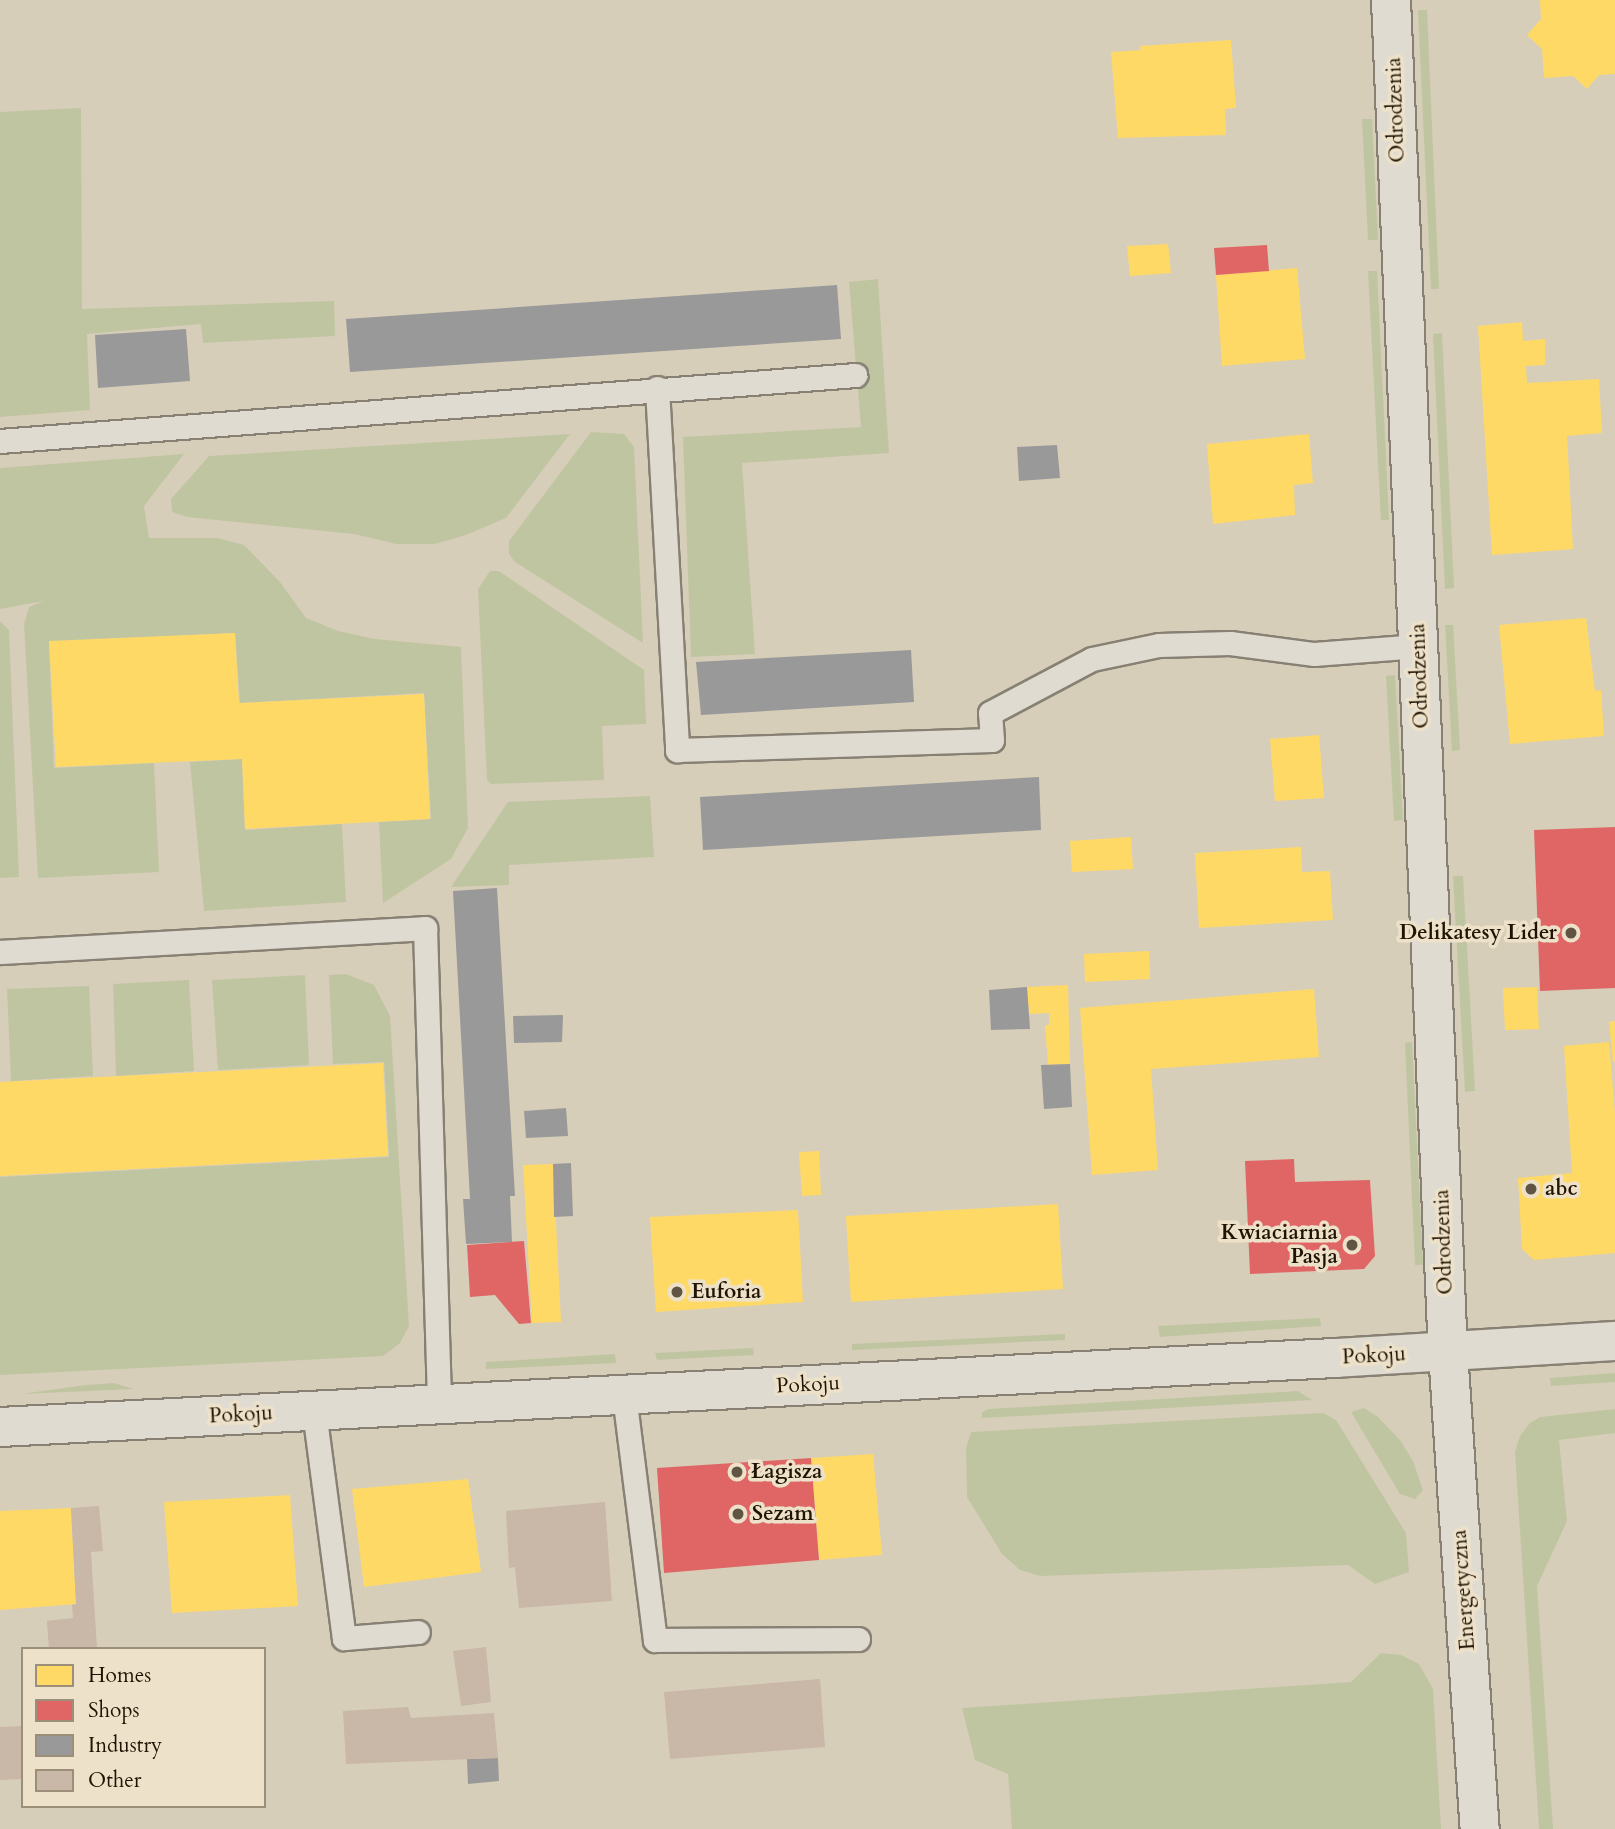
<!DOCTYPE html>
<meta charset="utf-8">
<style>
body{margin:0}
#map{position:relative;width:1615px;height:1829px;overflow:hidden;background:#d7ceb9;font-family:Cardo,serif}
div>[style]{position:absolute}
.green>*{inset:0;background:#c0c5a1}
.homes>*{inset:0;background:#ffd966}
.shops>*{inset:0;background:#e06666}
.industry>*{inset:0;background:#999}
.building>*{inset:0;background:#c9b7a7}
.roads{filter:drop-shadow(2px 0 #878073) drop-shadow(-2px 0 #878073) drop-shadow(0 2px #878073) drop-shadow(0 -2px #878073)}
.service>*{height:23px;margin:-11.5px;padding:0 11.5px;transform-origin:11.5px;border-radius:11.5px;background:#e0dbd1}
.minor>*{height:38px;margin:-19px;padding:0 19px;transform-origin:19px;border-radius:19px;background:#e0dbd1}
.tertiary>*{height:38px;margin:-19px;padding:0 19px;transform-origin:19px;border-radius:19px;background:#e0dbd1}
.dots>*{width:19px;height:19px;translate:-50% -50%;box-sizing:border-box;border:4px solid #ede2c9;border-radius:50%}
span{translate:-50% -50%;white-space:nowrap;text-align:center;line-height:1.15;-webkit-text-stroke:7px #ede2c9;paint-order:stroke}
.street-label{font-size:21px;color:#201303}
.poi-label{font-size:21px;color:#201303;font-weight:700}
.right{translate:-100% -50%;text-align:right}
.left{translate:0 -50%;text-align:left}
.legend{position:absolute;left:21px;top:1647px;width:245px;height:161px;box-sizing:border-box;background:#ede2c9;border:2px solid #9b8f7a;margin:0;padding:9px 12px;list-style:none;font-size:21px;color:#201303}
.legend li{display:flex;align-items:center;gap:14px;height:35px}
.legend b{width:35px;border:2px solid #9b8f7a}
</style>
<div id="map">
<div class="green">
<i style="clip-path:polygon(1418px 10px,1427px 10px,1439px 289px,1431px 289px)"></i>
<i style="clip-path:polygon(81px 108px,82px 309px,334px 301px,335px 336px,203px 343px,201px 324px,87px 334px,90px 410px,0 417px,0 112px)"></i>
<i style="clip-path:polygon(1362px 119px,1372px 119px,1378px 240px,1368px 240px)"></i>
<i style="clip-path:polygon(1368px 271px,1377px 271px,1389px 520px,1381px 520px)"></i>
<i style="clip-path:polygon(878px 279px,889px 453px,742px 463px,755px 654px,691px 657px,683px 437px,861px 427px,849px 282px)"></i>
<i style="clip-path:polygon(1442px 333px,1454px 588px,1445px 589px,1433px 334px)"></i>
<i style="clip-path:polygon(591px 432px,624px 434px,634px 447px,643px 643px,515px 562px,509px 554px,509px 541px)"></i>
<i style="clip-path:polygon(570px 434px,506px 518px,466px 535px,435px 544px,396px 544px,354px 534px,187px 517px,172px 512px,171px 499px,209px 456px)"></i>
<i style="clip-path:polygon(184px 454px,144px 506px,149px 538px,217px 538px,244px 545px,280px 582px,306px 618px,338px 631px,375px 639px,461px 647px,468px 828px,451px 859px,383px 903px,379px 822px,431px 819px,424px 693px,240px 703px,235px 633px,49px 642px,54px 768px,154px 763px,159px 872px,38px 878px,24px 624px,29px 607px,44px 601px,0 609px,0 468px)"></i>
<i style="clip-path:polygon(490px 571px,499px 571px,644px 670px,646px 724px,602px 726px,604px 780px,491px 784px,487px 780px,478px 589px)"></i>
<i style="clip-path:polygon(0 621px,9px 630px,19px 877px,0 878px)"></i>
<i style="clip-path:polygon(1445px 625px,1453px 625px,1460px 750px,1452px 751px)"></i>
<i style="clip-path:polygon(1395px 675px,1403px 820px,1394px 821px,1386px 676px)"></i>
<i style="clip-path:polygon(242px 759px,245px 830px,342px 824px,346px 902px,204px 911px,190px 762px)"></i>
<i style="clip-path:polygon(650px 796px,654px 857px,509px 865px,509px 885px,451px 887px,508px 802px)"></i>
<i style="clip-path:polygon(1453px 876px,1463px 876px,1475px 1091px,1465px 1092px)"></i>
<i style="clip-path:polygon(346px 974px,374px 985px,390px 1016px,409px 1326px,400px 1343px,383px 1356px,0 1375px,0 1177px,389px 1157px,384px 1062px,333px 1064px,329px 975px)"></i>
<i style="clip-path:polygon(305px 975px,309px 1065px,218px 1070px,212px 980px)"></i>
<i style="clip-path:polygon(189px 980px,194px 1071px,116px 1076px,113px 984px)"></i>
<i style="clip-path:polygon(89px 986px,93px 1076px,11px 1081px,7px 989px)"></i>
<i style="clip-path:polygon(1412px 1042px,1423px 1265px,1415px 1265px,1405px 1043px)"></i>
<i style="clip-path:polygon(1320px 1318px,1321px 1326px,1160px 1337px,1158px 1326px)"></i>
<i style="clip-path:polygon(1065px 1334px,1065px 1340px,852px 1350px,852px 1344px)"></i>
<i style="clip-path:polygon(753px 1348px,754px 1355px,657px 1360px,655px 1353px)"></i>
<i style="clip-path:polygon(615px 1354px,616px 1363px,486px 1369px,486px 1362px)"></i>
<i style="clip-path:polygon(1615px 1373px,1615px 1382px,1551px 1386px,1550px 1378px)"></i>
<i style="clip-path:polygon(114px 1383px,134px 1389px,21px 1394px,86px 1385px)"></i>
<i style="clip-path:polygon(1298px 1391px,1312px 1400px,982px 1418px,982px 1412px,989px 1409px)"></i>
<i style="clip-path:polygon(1364px 1408px,1378px 1417px,1400px 1440px,1413px 1461px,1423px 1490px,1415px 1499px,1400px 1494px,1351px 1412px)"></i>
<i style="clip-path:polygon(1615px 1409px,1615px 1433px,1559px 1440px,1567px 1521px,1537px 1586px,1553px 1829px,1539px 1829px,1515px 1452px,1520px 1436px,1530px 1423px,1540px 1417px)"></i>
<i style="clip-path:polygon(1323px 1413px,1336px 1420px,1406px 1533px,1409px 1572px,1375px 1584px,1348px 1565px,1040px 1576px,1020px 1570px,1002px 1554px,967px 1497px,966px 1448px,971px 1432px)"></i>
<i style="clip-path:polygon(1381px 1653px,1401px 1655px,1419px 1664px,1433px 1689px,1441px 1829px,1012px 1829px,1008px 1774px,975px 1760px,962px 1708px,1351px 1682px)"></i>
</div>
<div class="homes">
<i style="clip-path:polygon(1540px 0,1615px 0,1615px 74px,1599px 75px,1587px 89px,1573px 76px,1544px 78px,1542px 49px,1527px 35px,1541px 19px)"></i>
<i style="clip-path:polygon(1231px 40px,1236px 108px,1225px 109px,1226px 135px,1118px 138px,1111px 52px,1141px 50px,1140px 46px)"></i>
<i style="clip-path:polygon(1168px 244px,1171px 273px,1130px 276px,1127px 246px)"></i>
<i style="clip-path:polygon(1297px 268px,1305px 359px,1222px 366px,1216px 275px)"></i>
<i style="clip-path:polygon(1522px 322px,1523px 341px,1545px 339px,1545px 365px,1526px 366px,1527px 383px,1599px 379px,1602px 433px,1567px 436px,1573px 549px,1492px 555px,1478px 326px)"></i>
<i style="clip-path:polygon(1309px 434px,1313px 483px,1294px 485px,1295px 515px,1213px 524px,1207px 444px)"></i>
<i style="clip-path:polygon(1586px 618px,1595px 691px,1601px 690px,1604px 736px,1510px 744px,1499px 625px)"></i>
<i style="clip-path:polygon(235px 633px,239px 703px,424px 694px,430px 819px,245px 829px,242px 759px,56px 767px,49px 641px)"></i>
<i style="clip-path:polygon(1319px 735px,1324px 798px,1275px 801px,1270px 739px)"></i>
<i style="clip-path:polygon(1131px 837px,1133px 869px,1072px 872px,1070px 841px)"></i>
<i style="clip-path:polygon(1301px 847px,1302px 872px,1330px 871px,1333px 920px,1199px 928px,1195px 853px)"></i>
<i style="clip-path:polygon(1149px 951px,1150px 979px,1085px 982px,1084px 954px)"></i>
<i style="clip-path:polygon(1068px 985px,1070px 1064px,1048px 1065px,1045px 1025px,1049px 1025px,1049px 1013px,1029px 1014px,1027px 987px)"></i>
<i style="clip-path:polygon(1537px 987px,1539px 1029px,1505px 1030px,1503px 988px)"></i>
<i style="clip-path:polygon(1314px 989px,1319px 1057px,1151px 1069px,1158px 1170px,1092px 1175px,1080px 1008px)"></i>
<i style="clip-path:polygon(1615px 1021px,1615px 1062px,1613px 1062px,1609px 1022px)"></i>
<i style="clip-path:polygon(1609px 1042px,1615px 1113px,1615px 1253px,1534px 1260px,1522px 1249px,1518px 1178px,1572px 1173px,1564px 1046px)"></i>
<i style="clip-path:polygon(383px 1063px,388px 1156px,0 1176px,0 1082px)"></i>
<i style="clip-path:polygon(819px 1151px,821px 1195px,802px 1196px,799px 1152px)"></i>
<i style="clip-path:polygon(553px 1164px,561px 1322px,532px 1323px,523px 1165px)"></i>
<i style="clip-path:polygon(1058px 1204px,1063px 1289px,851px 1302px,846px 1216px)"></i>
<i style="clip-path:polygon(798px 1210px,803px 1302px,656px 1312px,650px 1217px)"></i>
<i style="clip-path:polygon(873px 1454px,882px 1555px,819px 1560px,811px 1458px)"></i>
<i style="clip-path:polygon(468px 1479px,481px 1572px,364px 1587px,352px 1489px)"></i>
<i style="clip-path:polygon(290px 1495px,298px 1606px,172px 1613px,164px 1502px)"></i>
<i style="clip-path:polygon(71px 1508px,76px 1604px,0 1610px,0 1511px)"></i>
</div>
<div class="shops">
<i style="clip-path:polygon(1267px 245px,1269px 271px,1216px 275px,1214px 248px)"></i>
<i style="clip-path:polygon(1615px 827px,1615px 988px,1540px 991px,1534px 830px)"></i>
<i style="clip-path:polygon(1294px 1159px,1295px 1182px,1370px 1180px,1375px 1256px,1364px 1269px,1250px 1274px,1245px 1161px)"></i>
<i style="clip-path:polygon(524px 1241px,531px 1323px,519px 1324px,495px 1295px,470px 1297px,467px 1245px)"></i>
<i style="clip-path:polygon(811px 1458px,819px 1560px,664px 1573px,657px 1468px)"></i>
</div>
<div class="industry">
<i style="clip-path:polygon(837px 285px,841px 339px,350px 372px,346px 319px)"></i>
<i style="clip-path:polygon(186px 329px,190px 381px,98px 388px,95px 335px)"></i>
<i style="clip-path:polygon(1057px 445px,1060px 478px,1019px 481px,1017px 447px)"></i>
<i style="clip-path:polygon(911px 650px,914px 702px,701px 715px,696px 662px)"></i>
<i style="clip-path:polygon(1039px 777px,1041px 830px,703px 850px,700px 797px)"></i>
<i style="clip-path:polygon(497px 888px,515px 1196px,510px 1196px,512px 1242px,466px 1244px,463px 1199px,470px 1199px,453px 891px)"></i>
<i style="clip-path:polygon(1027px 987px,1030px 1029px,991px 1030px,989px 990px)"></i>
<i style="clip-path:polygon(563px 1015px,562px 1042px,514px 1043px,513px 1016px)"></i>
<i style="clip-path:polygon(1070px 1064px,1072px 1107px,1044px 1109px,1041px 1065px)"></i>
<i style="clip-path:polygon(566px 1108px,568px 1136px,526px 1138px,524px 1111px)"></i>
<i style="clip-path:polygon(571px 1163px,573px 1216px,554px 1217px,553px 1164px)"></i>
<i style="clip-path:polygon(498px 1758px,499px 1781px,468px 1784px,467px 1759px)"></i>
</div>
<div class="building">
<i style="clip-path:polygon(605px 1502px,612px 1601px,519px 1608px,515px 1567px,509px 1568px,506px 1511px)"></i>
<i style="clip-path:polygon(99px 1506px,103px 1551px,91px 1552px,97px 1649px,49px 1649px,47px 1621px,73px 1618px,72px 1605px,76px 1604px,71px 1508px)"></i>
<i style="clip-path:polygon(486px 1647px,491px 1702px,461px 1706px,453px 1651px)"></i>
<i style="clip-path:polygon(820px 1679px,825px 1747px,670px 1759px,664px 1692px)"></i>
<i style="clip-path:polygon(408px 1707px,411px 1718px,494px 1713px,498px 1758px,346px 1764px,343px 1711px)"></i>
<i style="clip-path:polygon(23px 1726px,23px 1779px,0 1780px,0 1727px)"></i>
</div>
<div class="roads">
<div class="service">
<i style="left:657px;top:388px;width:363px;rotate:86.8deg"></i>
<i style="left:677px;top:750px;width:315px;rotate:-1.8deg"></i>
<i style="left:992px;top:740px;width:27px;rotate:-94deg"></i>
<i style="left:990px;top:713px;width:115px;rotate:-27.9deg"></i>
<i style="left:1092px;top:659px;width:68px;rotate:-11.8deg"></i>
<i style="left:1159px;top:645px;width:71px;rotate:-1.6deg"></i>
<i style="left:1230px;top:643px;width:85px;rotate:7.5deg"></i>
<i style="left:1314px;top:654px;width:105px;rotate:-4.4deg"></i>
<i style="left:0;top:441px;width:858px;rotate:-4.41deg"></i>
<i style="left:0;top:952px;width:426px;rotate:-3.2deg"></i>
<i style="left:425px;top:928px;width:476px;rotate:88.3deg"></i>
<i style="left:624px;top:1395px;width:247px;rotate:82.8deg"></i>
<i style="left:655px;top:1640px;width:203px;rotate:-0.3deg"></i>
<i style="left:314px;top:1411px;width:229px;rotate:82.5deg"></i>
<i style="left:344px;top:1638px;width:74px;rotate:-4.6deg"></i>
</div>
<div class="minor">
<i style="left:1391px;top:0;width:1353px;rotate:87.59deg"></i>
<i style="left:1448px;top:1352px;width:478px;rotate:86.2deg"></i>
</div>
<div class="tertiary">
<i style="left:0;top:1427px;width:1338px;rotate:-2.96deg"></i>
<i style="left:1336px;top:1358px;width:280px;rotate:-3.5deg"></i>
</div>
</div>
<div class="dots">
<i style="left:1571px;top:933px;background:#605443"></i>
<i style="left:1531px;top:1189px;background:#605443"></i>
<i style="left:1352px;top:1245px;background:#605443"></i>
<i style="left:677px;top:1292px;background:#605443"></i>
<i style="left:737px;top:1472px;background:#605443"></i>
<i style="left:738px;top:1514px;background:#605443"></i>
</div>
<div class="street-label">
<span style="left:1396px;top:110px;rotate:-92deg">Odrodzenia</span>
<span style="left:1420px;top:676px;rotate:-92deg">Odrodzenia</span>
<span style="left:1444px;top:1242px;rotate:-92deg">Odrodzenia</span>
<span style="left:1374px;top:1356px;rotate:-3deg">Pokoju</span>
<span style="left:808px;top:1385px;rotate:-3deg">Pokoju</span>
<span style="left:241px;top:1415px;rotate:-3deg">Pokoju</span>
<span style="left:1464px;top:1590px;rotate:-94deg">Energetyczna</span>
</div>
<div class="poi-label">
<span class="right" style="left:1557px;top:933px">Delikatesy Lider</span>
<span class="left" style="left:1545px;top:1189px">abc</span>
<span class="right" style="left:1338px;top:1245px">Kwiaciarnia<br>Pasja</span>
<span class="left" style="left:691px;top:1292px">Euforia</span>
<span class="left" style="left:751px;top:1472px">Łagisza</span>
<span class="left" style="left:752px;top:1514px">Sezam</span>
</div>
<ul class="legend">
<li><b style="height:19px;background:#ffd966"></b>Homes</li>
<li><b style="height:19px;background:#e06666"></b>Shops</li>
<li><b style="height:19px;background:#999"></b>Industry</li>
<li><b style="height:19px;background:#c9b7a7"></b>Other</li>
</ul>
</div>
